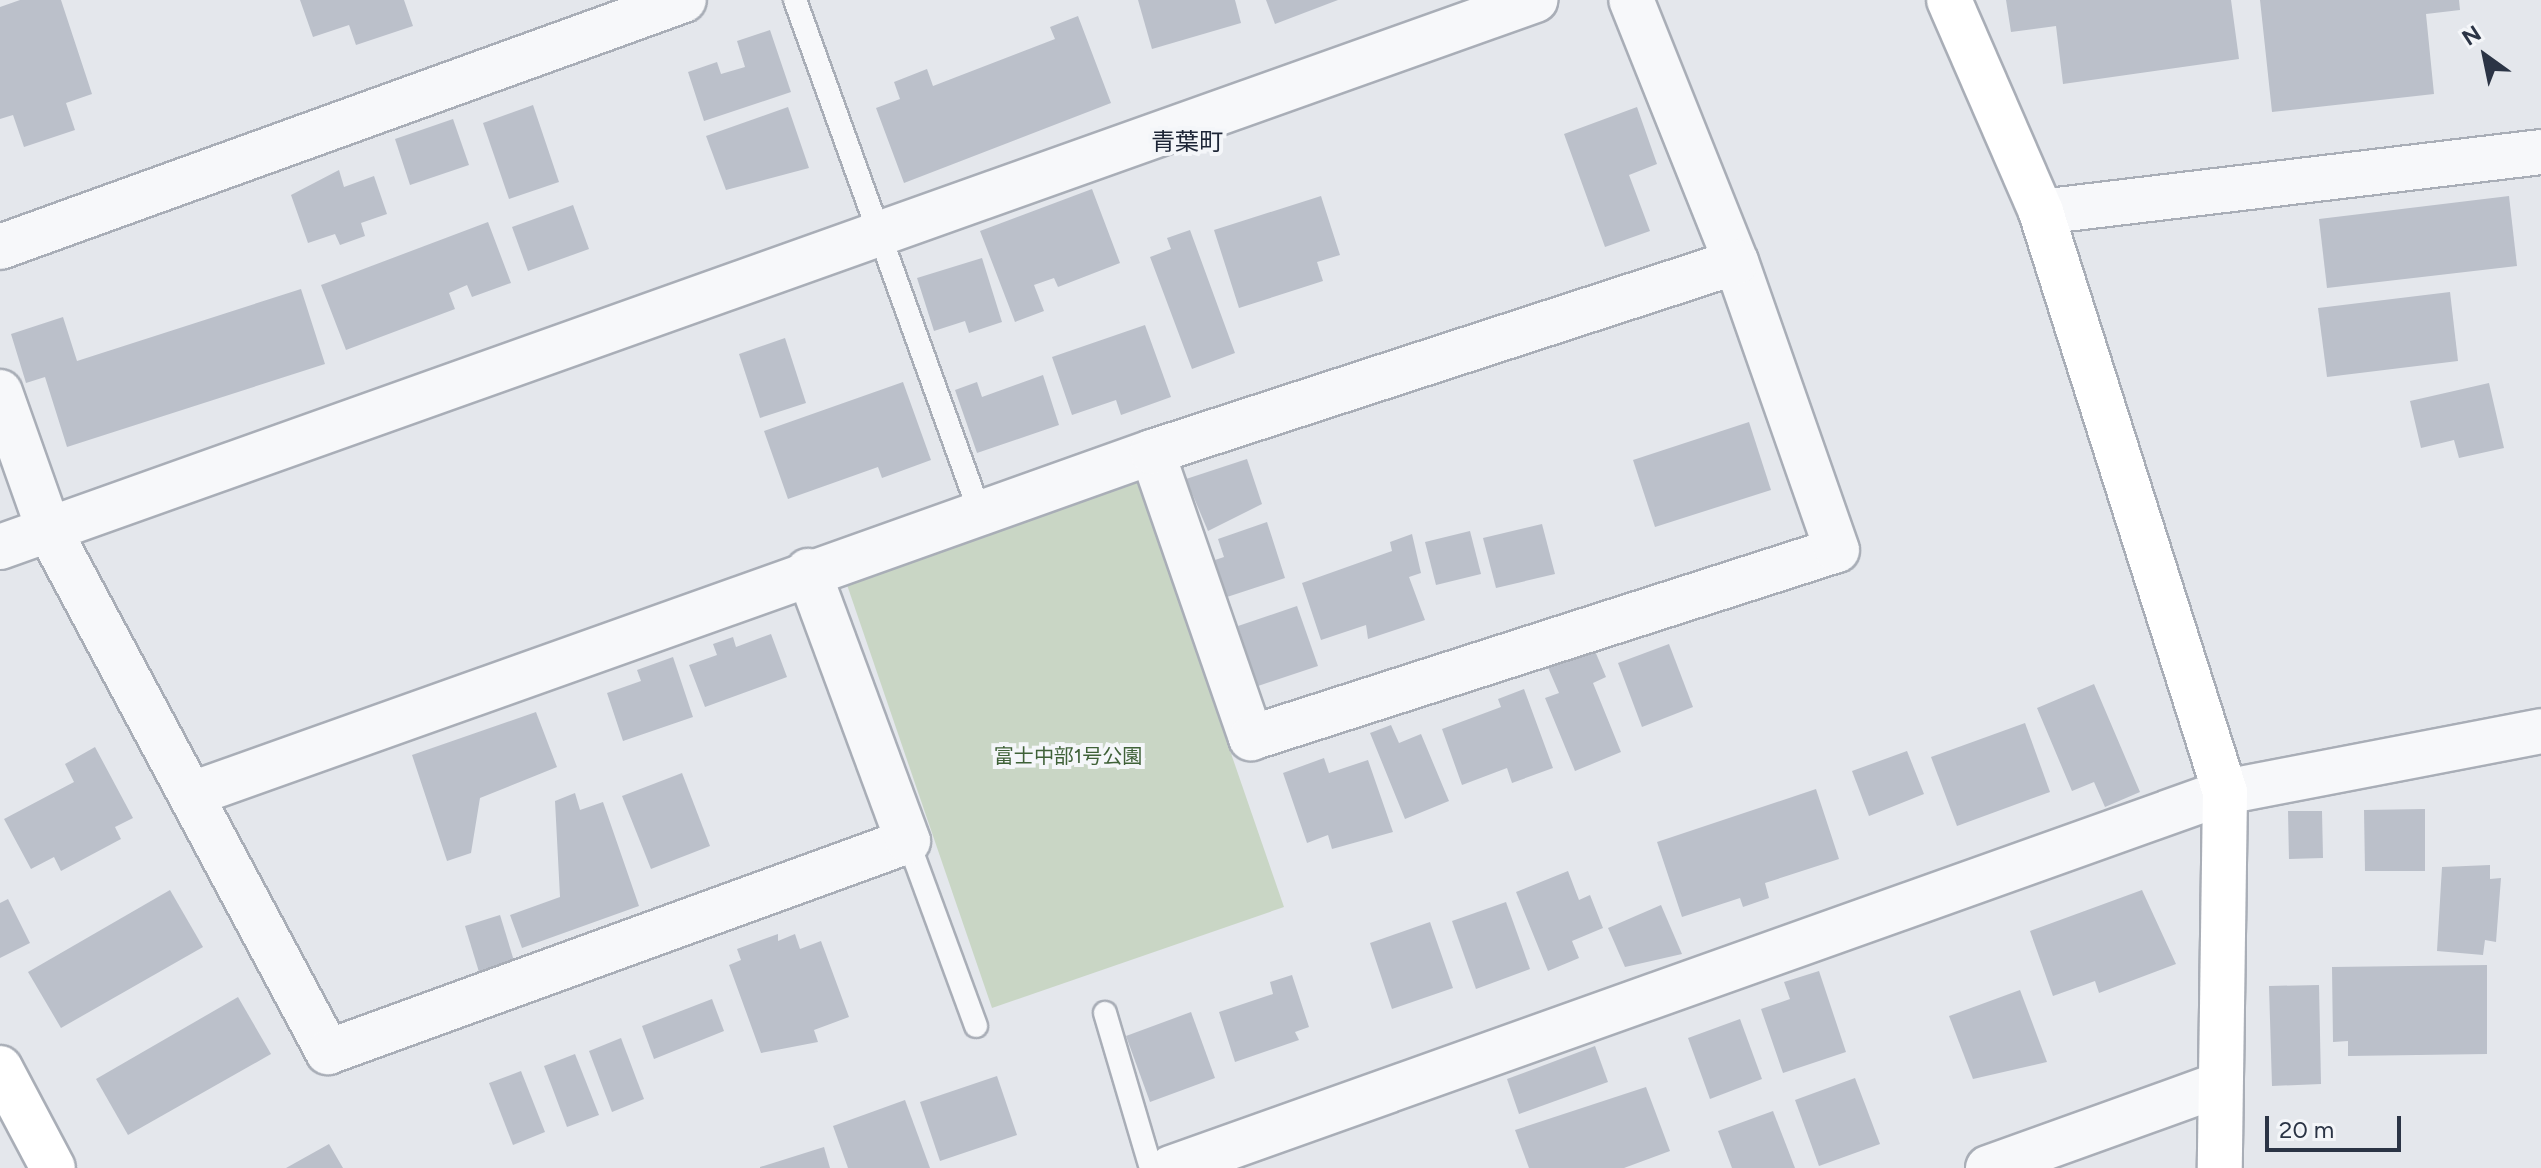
<!DOCTYPE html>
<meta charset="utf-8">
<style>
body{margin:0}
#map{position:relative;width:2541px;height:1168px;overflow:hidden;background:#e4e7ec;font-family:Figtree,"Noto Sans JP",sans-serif}
div>[style]{position:absolute}
.green>*{inset:0;background:#c9d6c5}
.building>*{inset:0;background:#bbc0ca}
.roads{filter:drop-shadow(2px 0 #a9aeb7) drop-shadow(-2px 0 #a9aeb7) drop-shadow(0 2px #a9aeb7) drop-shadow(0 -2px #a9aeb7)}
.lane>*{height:22px;margin:-11px;padding:0 11px;transform-origin:11px;border-radius:11px;background:#f7f8fa}
.street>*{height:44px;margin:-22px;padding:0 22px;transform-origin:22px;border-radius:22px;background:#f7f8fa}
.secondary>*{height:44px;margin:-22px;padding:0 22px;transform-origin:22px;border-radius:22px;background:#fff}
span{translate:-50% -50%;white-space:nowrap;text-align:center;line-height:1.15;-webkit-text-stroke:8px #f4f6f9;paint-order:stroke}
.park-label{font-size:20px;color:#3f6138}
.quarter-label{font-size:24px;color:#1d2536}
.north{position:absolute;left:2445px;top:16px;width:80px;height:80px;-webkit-text-stroke:6px #f4f6f9;paint-order:stroke;rotate:327deg;font-size:22px;font-weight:700;line-height:32px;text-align:center;color:#2b3445}
.north::after{content:'';display:block;margin:auto;width:28px;height:36px;background:#2b3445;clip-path:polygon(50% 0,100% 100%,50% 72%,0 100%)}
.scale{position:absolute;left:2265px;top:1116px;width:136px;height:36px;box-sizing:border-box;border:4px solid #2b3445;border-top:0;padding-left:10px;font-size:24px;line-height:28px;white-space:nowrap;color:#2b3445;-webkit-text-stroke:6px #f4f6f9;paint-order:stroke}
</style>
<div id="map">
<div class="green">
<i style="clip-path:polygon(1136px 478px,1284px 907px,992px 1008px,845px 579px)"></i>
</div>
<div class="building">
<i style="clip-path:polygon(20px 0,61px 0,92px 94px,66px 103px,75px 130px,24px 147px,13px 115px,0 119px,0 7px)"></i>
<i style="clip-path:polygon(300px 0,404px 0,413px 26px,356px 45px,349px 25px,313px 37px)"></i>
<i style="clip-path:polygon(1138px 0,1235px 0,1241px 23px,1152px 49px)"></i>
<i style="clip-path:polygon(1266px 0,1338px 0,1275px 24px)"></i>
<i style="clip-path:polygon(2006px 0,2231px 0,2239px 59px,2063px 84px,2056px 26px,2011px 32px)"></i>
<i style="clip-path:polygon(2260px 0,2459px 0,2460px 10px,2426px 14px,2434px 94px,2272px 112px)"></i>
<i style="clip-path:polygon(1078px 16px,1111px 103px,904px 183px,876px 108px,900px 99px,894px 82px,927px 69px,933px 86px,1055px 39px,1050px 27px)"></i>
<i style="clip-path:polygon(770px 30px,791px 92px,704px 121px,688px 72px,717px 62px,721px 74px,745px 67px,737px 41px)"></i>
<i style="clip-path:polygon(533px 105px,559px 182px,509px 199px,483px 123px)"></i>
<i style="clip-path:polygon(788px 107px,809px 168px,726px 190px,706px 136px)"></i>
<i style="clip-path:polygon(1637px 107px,1657px 164px,1629px 175px,1650px 231px,1605px 247px,1564px 134px)"></i>
<i style="clip-path:polygon(453px 119px,469px 165px,410px 185px,395px 139px)"></i>
<i style="clip-path:polygon(339px 170px,344px 187px,374px 176px,387px 214px,361px 223px,365px 236px,340px 245px,335px 234px,308px 243px,291px 195px)"></i>
<i style="clip-path:polygon(1092px 189px,1120px 263px,1058px 287px,1054px 278px,1034px 285px,1044px 311px,1015px 322px,980px 231px)"></i>
<i style="clip-path:polygon(1321px 196px,1340px 255px,1317px 262px,1323px 281px,1239px 308px,1214px 230px)"></i>
<i style="clip-path:polygon(2509px 196px,2517px 266px,2327px 288px,2319px 219px)"></i>
<i style="clip-path:polygon(573px 205px,589px 249px,528px 271px,512px 227px)"></i>
<i style="clip-path:polygon(488px 222px,511px 283px,472px 297px,467px 285px,449px 293px,455px 309px,346px 350px,321px 285px)"></i>
<i style="clip-path:polygon(1190px 230px,1235px 353px,1192px 369px,1150px 257px,1171px 249px,1167px 238px)"></i>
<i style="clip-path:polygon(982px 258px,1002px 322px,969px 333px,965px 321px,934px 331px,917px 278px)"></i>
<i style="clip-path:polygon(301px 289px,325px 364px,67px 447px,45px 377px,26px 383px,11px 334px,63px 317px,77px 361px)"></i>
<i style="clip-path:polygon(2450px 292px,2458px 361px,2327px 377px,2318px 308px)"></i>
<i style="clip-path:polygon(1145px 325px,1171px 397px,1121px 415px,1116px 400px,1072px 415px,1052px 357px)"></i>
<i style="clip-path:polygon(785px 338px,806px 403px,760px 418px,739px 354px)"></i>
<i style="clip-path:polygon(1043px 375px,1059px 425px,977px 453px,955px 390px,977px 382px,982px 397px)"></i>
<i style="clip-path:polygon(903px 382px,931px 460px,882px 478px,878px 467px,788px 499px,764px 431px)"></i>
<i style="clip-path:polygon(2489px 383px,2504px 448px,2459px 458px,2454px 440px,2421px 448px,2410px 401px)"></i>
<i style="clip-path:polygon(1749px 422px,1771px 490px,1655px 527px,1633px 460px)"></i>
<i style="clip-path:polygon(1247px 459px,1262px 504px,1208px 531px,1186px 479px)"></i>
<i style="clip-path:polygon(1267px 522px,1285px 578px,1227px 597px,1215px 560px,1224px 557px,1218px 539px)"></i>
<i style="clip-path:polygon(1542px 524px,1555px 574px,1496px 588px,1483px 538px)"></i>
<i style="clip-path:polygon(1470px 531px,1481px 574px,1436px 585px,1425px 542px)"></i>
<i style="clip-path:polygon(1412px 534px,1421px 573px,1409px 577px,1425px 620px,1368px 639px,1366px 625px,1321px 640px,1302px 583px,1392px 551px,1390px 542px)"></i>
<i style="clip-path:polygon(1297px 606px,1318px 666px,1258px 686px,1238px 626px)"></i>
<i style="clip-path:polygon(771px 634px,787px 677px,705px 707px,689px 665px,717px 655px,713px 644px,733px 637px,736px 647px)"></i>
<i style="clip-path:polygon(1592px 644px,1606px 677px,1593px 683px,1621px 752px,1575px 771px,1545px 698px,1559px 693px,1546px 663px)"></i>
<i style="clip-path:polygon(1669px 644px,1693px 707px,1642px 727px,1618px 663px)"></i>
<i style="clip-path:polygon(673px 657px,693px 717px,623px 741px,607px 693px,641px 681px,637px 670px)"></i>
<i style="clip-path:polygon(2094px 684px,2140px 792px,2105px 807px,2094px 782px,2072px 791px,2037px 708px)"></i>
<i style="clip-path:polygon(1524px 689px,1553px 768px,1512px 783px,1507px 768px,1462px 785px,1442px 729px,1501px 707px,1498px 699px)"></i>
<i style="clip-path:polygon(536px 712px,557px 767px,480px 798px,471px 853px,447px 861px,412px 755px)"></i>
<i style="clip-path:polygon(2025px 723px,2050px 792px,1957px 826px,1931px 757px)"></i>
<i style="clip-path:polygon(1391px 725px,1399px 743px,1421px 734px,1449px 801px,1405px 819px,1370px 733px)"></i>
<i style="clip-path:polygon(95px 747px,133px 818px,115px 827px,121px 839px,61px 871px,54px 857px,31px 869px,4px 819px,74px 782px,65px 764px)"></i>
<i style="clip-path:polygon(1907px 751px,1924px 794px,1869px 816px,1852px 771px)"></i>
<i style="clip-path:polygon(1324px 758px,1329px 773px,1368px 760px,1393px 832px,1332px 849px,1328px 835px,1307px 843px,1283px 773px)"></i>
<i style="clip-path:polygon(682px 773px,710px 846px,651px 869px,622px 796px)"></i>
<i style="clip-path:polygon(1816px 789px,1839px 859px,1765px 883px,1769px 898px,1743px 907px,1740px 898px,1682px 917px,1657px 842px)"></i>
<i style="clip-path:polygon(575px 793px,580px 810px,603px 802px,639px 906px,522px 948px,510px 915px,560px 897px,555px 801px)"></i>
<i style="clip-path:polygon(2425px 809px,2425px 871px,2365px 871px,2364px 810px)"></i>
<i style="clip-path:polygon(2288px 811px,2322px 811px,2323px 858px,2289px 859px)"></i>
<i style="clip-path:polygon(2490px 865px,2490px 879px,2501px 878px,2496px 942px,2485px 940px,2483px 955px,2437px 951px,2442px 867px)"></i>
<i style="clip-path:polygon(1568px 871px,1579px 900px,1590px 895px,1603px 928px,1572px 941px,1579px 958px,1548px 971px,1516px 892px)"></i>
<i style="clip-path:polygon(170px 890px,203px 947px,61px 1028px,28px 972px)"></i>
<i style="clip-path:polygon(2142px 890px,2176px 964px,2099px 993px,2095px 981px,2053px 996px,2030px 931px)"></i>
<i style="clip-path:polygon(8px 899px,30px 943px,0 958px,0 903px)"></i>
<i style="clip-path:polygon(1506px 902px,1530px 969px,1476px 989px,1452px 921px)"></i>
<i style="clip-path:polygon(1661px 905px,1682px 954px,1625px 967px,1608px 928px)"></i>
<i style="clip-path:polygon(500px 915px,514px 961px,479px 972px,465px 926px)"></i>
<i style="clip-path:polygon(1430px 922px,1453px 988px,1392px 1009px,1370px 943px)"></i>
<i style="clip-path:polygon(778px 934px,778px 941px,795px 934px,800px 949px,821px 941px,849px 1017px,814px 1030px,818px 1042px,761px 1053px,729px 965px,741px 960px,737px 949px)"></i>
<i style="clip-path:polygon(2487px 965px,2487px 1054px,2348px 1056px,2348px 1041px,2333px 1042px,2332px 967px)"></i>
<i style="clip-path:polygon(1819px 971px,1846px 1052px,1783px 1073px,1761px 1009px,1790px 999px,1784px 982px)"></i>
<i style="clip-path:polygon(1292px 975px,1309px 1027px,1295px 1032px,1299px 1040px,1235px 1062px,1219px 1012px,1273px 994px,1270px 982px)"></i>
<i style="clip-path:polygon(2319px 985px,2321px 1084px,2272px 1086px,2269px 986px)"></i>
<i style="clip-path:polygon(2020px 990px,2047px 1062px,1973px 1079px,1949px 1016px)"></i>
<i style="clip-path:polygon(238px 997px,271px 1054px,128px 1135px,96px 1079px)"></i>
<i style="clip-path:polygon(712px 999px,724px 1031px,654px 1059px,642px 1026px)"></i>
<i style="clip-path:polygon(1191px 1012px,1215px 1078px,1150px 1102px,1126px 1036px)"></i>
<i style="clip-path:polygon(1740px 1019px,1762px 1079px,1710px 1099px,1688px 1038px)"></i>
<i style="clip-path:polygon(621px 1038px,644px 1099px,612px 1112px,589px 1051px)"></i>
<i style="clip-path:polygon(1595px 1046px,1608px 1082px,1519px 1114px,1507px 1079px)"></i>
<i style="clip-path:polygon(575px 1054px,599px 1115px,567px 1127px,544px 1066px)"></i>
<i style="clip-path:polygon(521px 1071px,545px 1132px,513px 1145px,489px 1083px)"></i>
<i style="clip-path:polygon(997px 1076px,1017px 1135px,940px 1161px,920px 1102px)"></i>
<i style="clip-path:polygon(1855px 1078px,1880px 1144px,1819px 1166px,1795px 1100px)"></i>
<i style="clip-path:polygon(1646px 1087px,1670px 1151px,1624px 1168px,1529px 1168px,1515px 1130px)"></i>
<i style="clip-path:polygon(905px 1100px,930px 1168px,848px 1168px,833px 1126px)"></i>
<i style="clip-path:polygon(1773px 1111px,1795px 1168px,1732px 1168px,1718px 1131px)"></i>
<i style="clip-path:polygon(329px 1144px,343px 1168px,286px 1168px)"></i>
<i style="clip-path:polygon(824px 1147px,830px 1168px,760px 1168px,760px 1167px)"></i>
</div>
<div class="roads">
<div class="lane">
<i style="left:795px;top:0;width:545px;rotate:70.17deg"></i>
<i style="left:908px;top:841px;width:197px;rotate:69.8deg"></i>
<i style="left:1105px;top:1013px;width:162px;rotate:73.5deg"></i>
</div>
<div class="street">
<i style="left:2041px;top:212px;width:504px;rotate:-6.84deg"></i>
<i style="left:0;top:247px;width:727px;rotate:-19.86deg"></i>
<i style="left:0;top:392px;width:146px;rotate:70.5deg"></i>
<i style="left:49px;top:530px;width:592px;rotate:61.88deg"></i>
<i style="left:328px;top:1052px;width:617px;rotate:-19.99deg"></i>
<i style="left:908px;top:841px;width:288px;rotate:-110.3deg"></i>
<i style="left:1152px;top:452px;width:303px;rotate:70.9deg"></i>
<i style="left:1251px;top:738px;width:615px;rotate:-17.79deg"></i>
<i style="left:1837px;top:550px;width:305px;rotate:-109.3deg"></i>
<i style="left:1736px;top:262px;width:282px;rotate:-111.8deg"></i>
<i style="left:0;top:547px;width:1630px;rotate:-19.61deg"></i>
<i style="left:195px;top:793px;width:1016px;rotate:-19.61deg"></i>
<i style="left:1152px;top:452px;width:614px;rotate:-18.02deg"></i>
<i style="left:1171px;top:1168px;width:1119px;rotate:-19.63deg"></i>
<i style="left:2225px;top:792px;width:322px;rotate:-10.9deg"></i>
<i style="left:1988px;top:1168px;width:245px;rotate:-19.8deg"></i>
</div>
<div class="secondary">
<i style="left:1949px;top:0;width:231px;rotate:66.5deg"></i>
<i style="left:2041px;top:212px;width:608px;rotate:72.4deg"></i>
<i style="left:2225px;top:792px;width:376px;rotate:90.8deg"></i>
<i style="left:0;top:1068px;width:113px;rotate:62.1deg"></i>
</div>
</div>
<div class="park-label">
<span style="left:1068px;top:756px">富士中部1号公園</span>
</div>
<div class="quarter-label">
<span style="left:1187px;top:142px">青葉町</span>
</div>
<div class="north">N</div>
<div class="scale">20 m</div>
</div>
